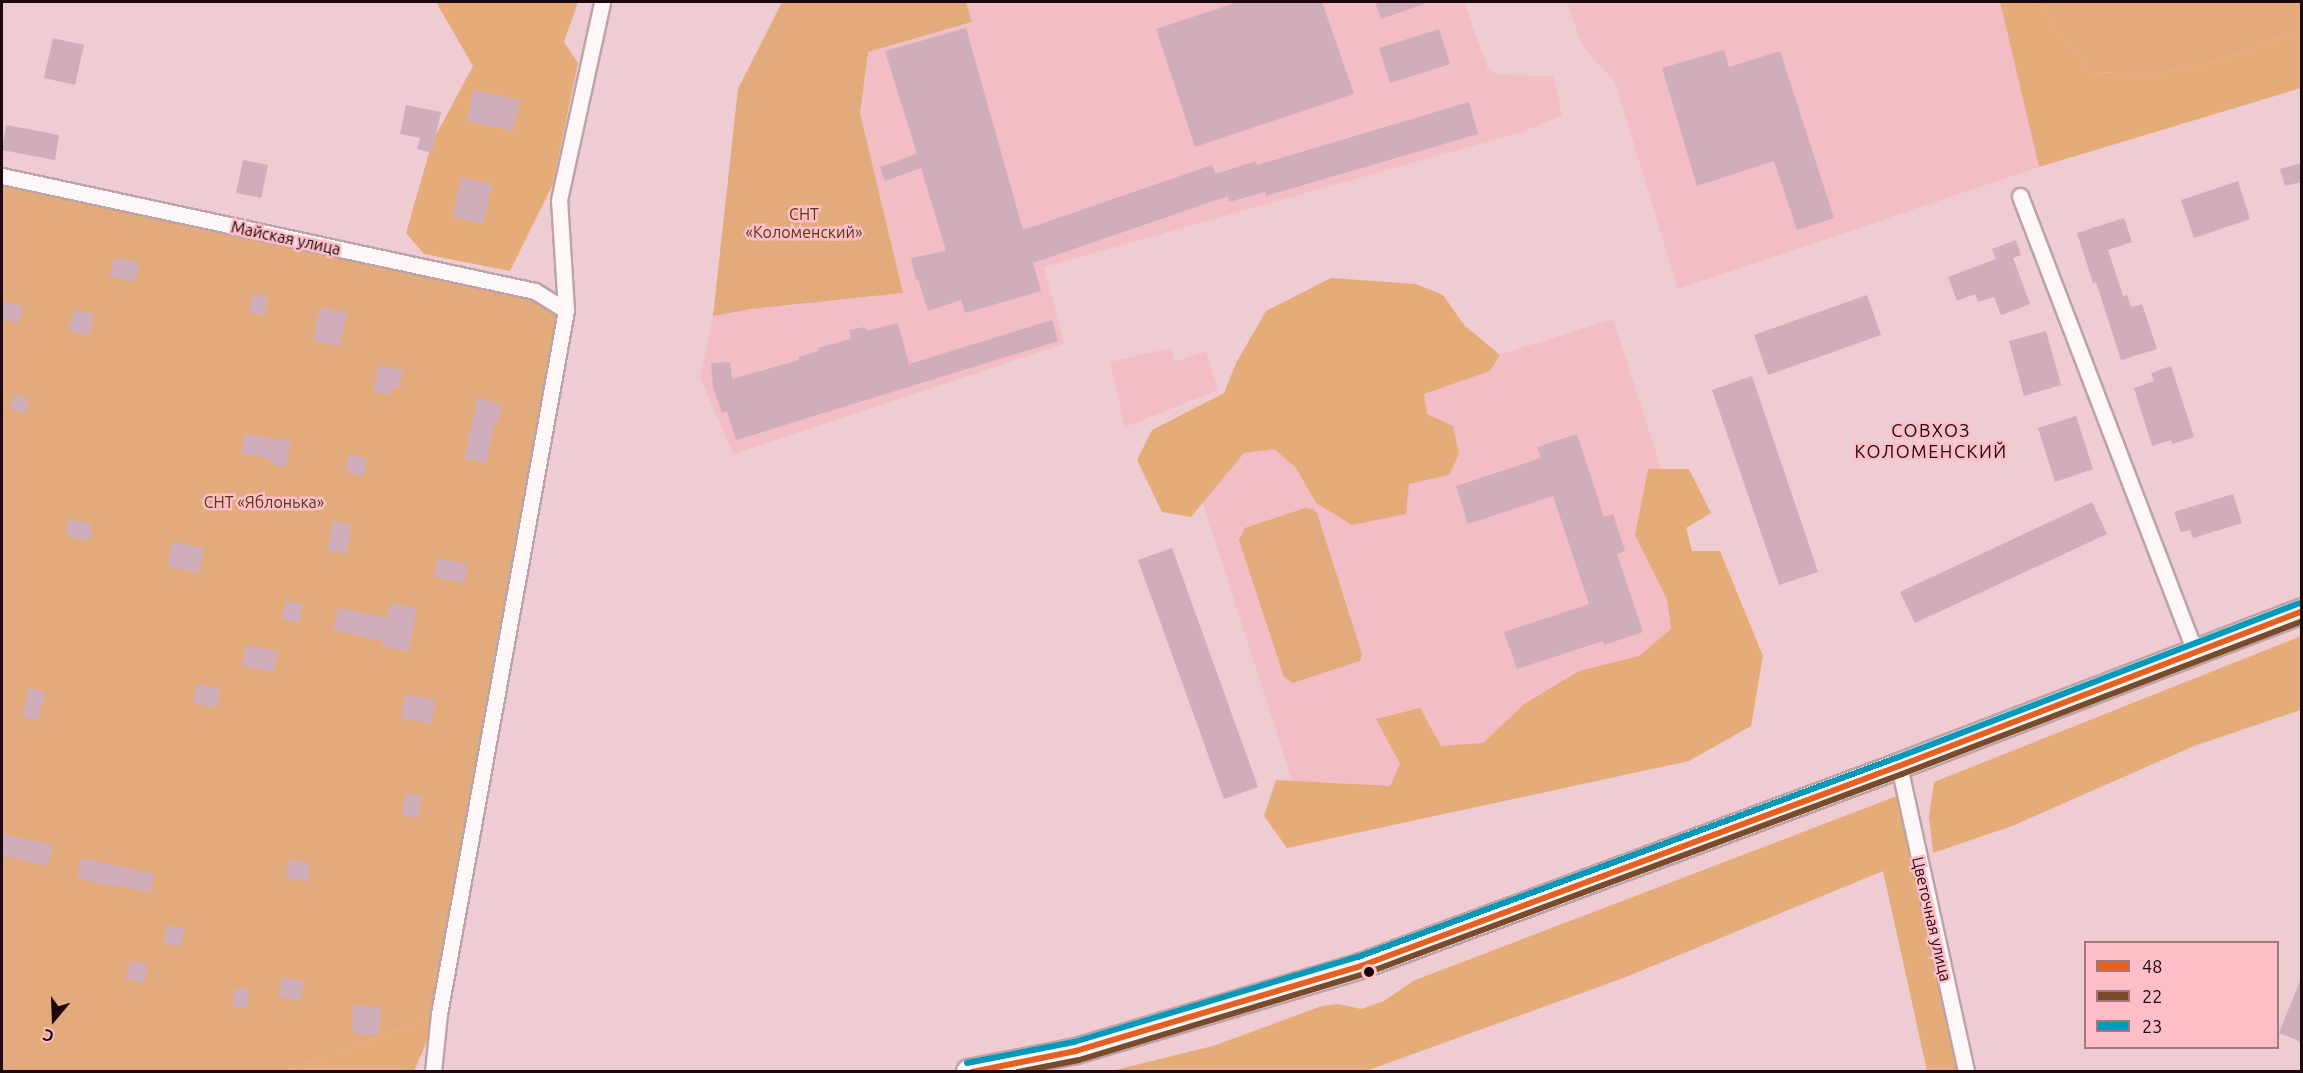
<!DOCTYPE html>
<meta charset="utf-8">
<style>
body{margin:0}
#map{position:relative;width:2303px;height:1073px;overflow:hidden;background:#efccd2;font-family:Ubuntu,sans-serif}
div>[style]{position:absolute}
.built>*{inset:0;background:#f3bdc6}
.green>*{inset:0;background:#e3ab7b}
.forest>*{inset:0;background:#e5ac79}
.building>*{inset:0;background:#d0adba}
.roads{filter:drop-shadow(2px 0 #bda2a7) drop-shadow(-2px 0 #bda2a7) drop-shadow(0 2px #bda2a7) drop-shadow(0 -2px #bda2a7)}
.street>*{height:15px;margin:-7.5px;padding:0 7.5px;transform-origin:7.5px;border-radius:7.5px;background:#fdf7f8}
.primary>*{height:24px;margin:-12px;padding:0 12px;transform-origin:12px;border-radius:12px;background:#fdf7f8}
.bus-1>*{height:6px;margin:-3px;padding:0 3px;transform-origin:3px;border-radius:3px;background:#e76021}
.bus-2>*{height:6px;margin:-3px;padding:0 3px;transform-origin:3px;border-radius:3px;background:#7a4b2a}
.bus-3>*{height:6px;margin:-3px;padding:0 3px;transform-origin:3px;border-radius:3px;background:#0399bb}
.dots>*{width:16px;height:16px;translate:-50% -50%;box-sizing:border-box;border:3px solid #fdbec8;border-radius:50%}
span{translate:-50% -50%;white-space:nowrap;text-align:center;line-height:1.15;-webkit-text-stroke:5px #fdbec8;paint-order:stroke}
.park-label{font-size:16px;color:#563711}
.street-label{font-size:16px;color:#1c080c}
.neighbourhood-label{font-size:18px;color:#1c080c;letter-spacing:1.5px}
.frame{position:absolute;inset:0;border:3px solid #1c080c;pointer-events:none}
.legend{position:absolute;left:2084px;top:941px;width:195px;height:108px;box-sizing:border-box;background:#fdbec8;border:2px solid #a3757d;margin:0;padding:8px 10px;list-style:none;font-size:18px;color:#1c080c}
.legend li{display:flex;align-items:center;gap:12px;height:30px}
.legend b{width:30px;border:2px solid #a3757d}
.north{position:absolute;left:24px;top:989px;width:60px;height:60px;-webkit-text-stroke:4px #fdbec8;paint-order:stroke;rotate:199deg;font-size:16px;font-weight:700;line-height:24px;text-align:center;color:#1c080c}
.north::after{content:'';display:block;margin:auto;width:21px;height:27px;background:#1c080c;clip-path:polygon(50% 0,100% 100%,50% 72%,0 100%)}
</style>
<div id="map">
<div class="built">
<i style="clip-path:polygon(966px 2px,1464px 2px,1488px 69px,1498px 75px,1553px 76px,1562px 115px,1525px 131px,1044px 267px,1064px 344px,733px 454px,700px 377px,713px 316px,751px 309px,903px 293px,860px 113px,868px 52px,972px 23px)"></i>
<i style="clip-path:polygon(1567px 2px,2000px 2px,2039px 167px,1678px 289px,1615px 82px,1583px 47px)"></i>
<i style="clip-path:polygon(1613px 319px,1729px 679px,1303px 814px,1187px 454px)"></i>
<i style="clip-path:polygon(1171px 348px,1174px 362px,1206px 351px,1218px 390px,1125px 427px,1110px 362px)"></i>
</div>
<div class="green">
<i style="clip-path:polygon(782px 2px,966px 2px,972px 22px,868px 52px,860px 113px,903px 293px,751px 309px,713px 316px,738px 89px)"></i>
<i style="clip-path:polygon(2038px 2px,2301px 2px,2301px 29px,2222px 60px,2153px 74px,2093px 72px)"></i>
<i style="clip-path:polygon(2px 176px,535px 291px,566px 310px,439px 1014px,285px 1071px,2px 1072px)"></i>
<i style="clip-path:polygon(1305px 508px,1313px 509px,1317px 513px,1362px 654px,1360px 661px,1293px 683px,1284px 677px,1239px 540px,1245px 528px)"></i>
</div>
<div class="forest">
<i style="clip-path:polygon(436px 2px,578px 2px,564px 42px,578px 63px,553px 184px,510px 271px,424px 254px,406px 233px,432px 142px,473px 66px)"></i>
<i style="clip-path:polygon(2000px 2px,2038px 2px,2093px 72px,2153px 74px,2222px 60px,2301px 29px,2301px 88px,2039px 167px)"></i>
<i style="clip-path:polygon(1331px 278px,1416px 284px,1443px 295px,1464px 325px,1500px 355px,1490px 371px,1424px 394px,1427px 414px,1453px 426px,1459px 454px,1449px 475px,1409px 484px,1406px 514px,1352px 525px,1316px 503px,1296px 468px,1274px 449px,1244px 453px,1191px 517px,1162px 512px,1137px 460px,1152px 430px,1224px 393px,1236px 363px,1266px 311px)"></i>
<i style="clip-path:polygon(1648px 469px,1689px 469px,1711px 513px,1686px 528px,1692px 551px,1720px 551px,1763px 656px,1751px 726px,1689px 761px,1287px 848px,1264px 816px,1276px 780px,1390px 786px,1400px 764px,1376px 719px,1420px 708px,1441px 746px,1483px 743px,1524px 704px,1579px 671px,1639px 656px,1671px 629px,1667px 599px,1635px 535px)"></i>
<i style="clip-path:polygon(2301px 636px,2301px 710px,2194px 746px,2012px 826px,1933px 853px,1929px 816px,1934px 782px)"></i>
<i style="clip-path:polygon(1897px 796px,1960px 1071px,1927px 1071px,1883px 871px,1626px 977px,1366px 1071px,1107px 1072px,1213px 1046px,1322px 1006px,1338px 1004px,1361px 1009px,1384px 1001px,1413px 981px)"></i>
<i style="clip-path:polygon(439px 1014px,414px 1071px,285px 1071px)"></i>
</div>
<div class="building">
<i style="clip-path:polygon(1238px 2px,1322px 2px,1354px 94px,1195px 147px,1156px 29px)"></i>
<i style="clip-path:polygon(1375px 2px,1423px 2px,1424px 4px,1381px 19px)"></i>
<i style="clip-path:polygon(966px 28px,1023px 230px,1212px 165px,1215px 174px,1256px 161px,1257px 165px,1469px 102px,1478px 134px,1266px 196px,1265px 192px,1229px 202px,1228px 196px,1033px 263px,1041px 291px,965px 313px,961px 300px,928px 311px,918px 279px,916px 280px,911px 258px,946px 251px,921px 168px,885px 181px,880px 167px,917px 154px,885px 51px)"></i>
<i style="clip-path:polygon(1439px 29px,1450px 64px,1390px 83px,1379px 48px)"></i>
<i style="clip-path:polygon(53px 38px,84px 45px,75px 85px,44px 78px)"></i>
<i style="clip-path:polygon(1724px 50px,1729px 67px,1780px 51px,1834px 218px,1797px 230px,1774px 161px,1697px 186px,1662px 68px)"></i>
<i style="clip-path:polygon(473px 90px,520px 100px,513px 131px,467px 121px)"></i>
<i style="clip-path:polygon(406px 105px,441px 112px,432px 153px,417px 149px,420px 138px,400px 134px)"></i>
<i style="clip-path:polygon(6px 125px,59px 135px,55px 160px,2px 150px)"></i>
<i style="clip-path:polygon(243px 160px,268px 165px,261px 198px,236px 193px)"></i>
<i style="clip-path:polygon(2301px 163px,2301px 182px,2285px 186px,2280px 169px)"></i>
<i style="clip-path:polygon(461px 177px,492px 184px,483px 224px,453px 217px)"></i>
<i style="clip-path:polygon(2238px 181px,2250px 219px,2194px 238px,2181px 200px)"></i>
<i style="clip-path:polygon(2124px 218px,2132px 242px,2108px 250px,2123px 296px,2127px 295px,2131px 307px,2142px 304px,2157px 349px,2121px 360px,2096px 282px,2093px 283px,2077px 233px)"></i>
<i style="clip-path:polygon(2016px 240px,2021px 255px,2013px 258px,2030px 304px,2001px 315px,1994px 297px,1978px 302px,1975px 294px,1957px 301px,1948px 277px,1996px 259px,1992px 249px)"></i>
<i style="clip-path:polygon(114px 258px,139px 263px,135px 282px,110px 276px)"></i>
<i style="clip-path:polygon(253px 294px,268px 297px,264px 316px,249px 313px)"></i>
<i style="clip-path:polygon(1867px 295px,1881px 335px,1768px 375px,1754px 335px)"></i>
<i style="clip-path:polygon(2px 301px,23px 306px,19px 323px,2px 320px)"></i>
<i style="clip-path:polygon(320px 307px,347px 313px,340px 346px,313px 341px)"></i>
<i style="clip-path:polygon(73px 310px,94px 314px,89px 336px,69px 331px)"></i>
<i style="clip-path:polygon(1052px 320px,1058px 341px,736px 440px,727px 411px,722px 413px,713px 387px,711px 363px,730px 362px,732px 379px,799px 360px,798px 357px,819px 351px,818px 348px,851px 339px,849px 330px,865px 327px,866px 331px,898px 323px,909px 364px)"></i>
<i style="clip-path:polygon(2046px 331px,2061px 385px,2024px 396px,2009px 341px)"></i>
<i style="clip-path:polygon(379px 365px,403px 370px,399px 388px,393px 386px,391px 395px,373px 391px)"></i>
<i style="clip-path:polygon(2171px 366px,2194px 437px,2172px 444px,2171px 440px,2152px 446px,2134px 388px,2154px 381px,2151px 373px)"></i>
<i style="clip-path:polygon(1752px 376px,1818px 572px,1779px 585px,1712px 390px)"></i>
<i style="clip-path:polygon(13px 395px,29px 398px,26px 413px,10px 410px)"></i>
<i style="clip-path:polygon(478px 398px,502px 404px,498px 422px,495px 421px,486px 463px,464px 458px)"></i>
<i style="clip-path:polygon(2076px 416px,2093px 469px,2055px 482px,2038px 428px)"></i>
<i style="clip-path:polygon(245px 434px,291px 441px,286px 467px,270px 464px,271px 459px,241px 453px)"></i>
<i style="clip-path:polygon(1577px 434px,1604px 517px,1613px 514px,1625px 551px,1617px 554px,1643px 632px,1604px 645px,1603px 641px,1517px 669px,1504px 632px,1589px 604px,1553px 496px,1468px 524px,1456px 486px,1541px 458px,1537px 447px)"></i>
<i style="clip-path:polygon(349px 455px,367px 458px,364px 476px,346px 472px)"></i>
<i style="clip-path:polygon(2233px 494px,2242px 523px,2193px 538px,2190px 530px,2181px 532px,2174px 512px)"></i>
<i style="clip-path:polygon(2092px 502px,2107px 534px,1915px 623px,1900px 592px)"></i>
<i style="clip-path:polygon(69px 519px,92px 524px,89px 541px,66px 536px)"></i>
<i style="clip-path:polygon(333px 521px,352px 525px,346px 554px,327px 550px)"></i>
<i style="clip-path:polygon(172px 541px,204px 548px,199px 573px,167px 567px)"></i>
<i style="clip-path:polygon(1172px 548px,1258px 787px,1224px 799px,1138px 560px)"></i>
<i style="clip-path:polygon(438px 558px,468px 564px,464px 583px,434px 577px)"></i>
<i style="clip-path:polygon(286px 601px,303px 604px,299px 623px,282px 619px)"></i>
<i style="clip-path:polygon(390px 603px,417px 608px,408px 652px,381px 646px,382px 641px,333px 630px,338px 608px,387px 618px)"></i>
<i style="clip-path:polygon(246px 645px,278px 652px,273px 672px,242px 666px)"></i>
<i style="clip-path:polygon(197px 684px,220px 689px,216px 708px,193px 703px)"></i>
<i style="clip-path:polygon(29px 688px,45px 692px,38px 720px,22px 717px)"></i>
<i style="clip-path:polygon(406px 694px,436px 700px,431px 724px,401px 718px)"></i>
<i style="clip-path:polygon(406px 793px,422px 796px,418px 818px,402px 815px)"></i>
<i style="clip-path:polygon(2px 834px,53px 845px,48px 866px,2px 855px)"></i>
<i style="clip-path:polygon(81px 858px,154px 874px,150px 892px,77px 879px)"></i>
<i style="clip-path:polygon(289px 859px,310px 864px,307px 882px,286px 877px)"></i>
<i style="clip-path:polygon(167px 925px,184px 928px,181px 946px,164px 944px)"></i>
<i style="clip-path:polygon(130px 961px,148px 965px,144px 983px,126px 979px)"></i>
<i style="clip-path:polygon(282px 977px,304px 981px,300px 1001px,278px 997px)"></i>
<i style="clip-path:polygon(2301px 978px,2301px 1042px,2279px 1033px)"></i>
<i style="clip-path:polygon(235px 988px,250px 990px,247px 1009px,232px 1006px)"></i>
<i style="clip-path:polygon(353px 1005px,381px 1007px,379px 1035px,352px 1033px)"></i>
</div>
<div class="roads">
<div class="street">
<i style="left:2px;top:176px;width:545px;rotate:12.18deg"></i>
<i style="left:535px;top:291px;width:36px;rotate:32deg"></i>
<i style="left:2020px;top:196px;width:489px;rotate:69deg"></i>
<i style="left:1899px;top:766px;width:313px;rotate:77.6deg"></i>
<i style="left:433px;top:1072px;width:58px;rotate:-84.1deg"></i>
<i style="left:439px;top:1014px;width:715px;rotate:-79.77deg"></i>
<i style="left:566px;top:310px;width:110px;rotate:-93.6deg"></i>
<i style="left:559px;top:200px;width:203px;rotate:-77.7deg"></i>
</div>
<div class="primary">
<i style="left:969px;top:1072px;width:109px;rotate:-11.1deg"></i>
<i style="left:1076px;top:1051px;width:297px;rotate:-16.6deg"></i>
<i style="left:1361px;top:966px;width:574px;rotate:-20.39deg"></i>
<i style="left:1899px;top:766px;width:432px;rotate:-21deg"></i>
</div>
</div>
<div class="bus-1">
<i style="left:972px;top:1072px;width:106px;rotate:-11.4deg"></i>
<i style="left:1076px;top:1051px;width:297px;rotate:-16.6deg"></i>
<i style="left:1361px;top:966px;width:574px;rotate:-20.39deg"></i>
<i style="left:1899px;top:766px;width:432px;rotate:-21deg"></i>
</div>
<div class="bus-2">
<i style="left:1018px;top:1072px;width:62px;rotate:-11.1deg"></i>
<i style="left:1079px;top:1060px;width:298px;rotate:-16.8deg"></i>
<i style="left:1364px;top:974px;width:574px;rotate:-20.39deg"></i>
<i style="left:1902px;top:774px;width:428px;rotate:-20.9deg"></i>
</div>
<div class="bus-3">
<i style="left:967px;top:1063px;width:109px;rotate:-11.1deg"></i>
<i style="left:1074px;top:1042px;width:296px;rotate:-16.7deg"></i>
<i style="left:1358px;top:957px;width:574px;rotate:-20.3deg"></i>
<i style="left:1896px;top:758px;width:432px;rotate:-21deg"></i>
</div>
<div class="dots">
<i style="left:1369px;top:972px;background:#1c080c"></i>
</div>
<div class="park-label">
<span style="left:804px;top:223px">СНТ<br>«Коломенский»</span>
<span style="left:264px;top:502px">СНТ «Яблонька»</span>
</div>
<div class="street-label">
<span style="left:286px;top:238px;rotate:12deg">Майская улица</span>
<span style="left:1932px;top:919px;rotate:77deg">Цветочная улица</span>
</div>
<div class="neighbourhood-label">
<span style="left:1931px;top:441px">СОВХОЗ<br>КОЛОМЕНСКИЙ</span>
</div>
<div class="frame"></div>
<ul class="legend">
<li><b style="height:8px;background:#e76021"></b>48</li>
<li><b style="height:8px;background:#7a4b2a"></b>22</li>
<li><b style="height:8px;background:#0399bb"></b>23</li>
</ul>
<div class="north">С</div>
</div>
